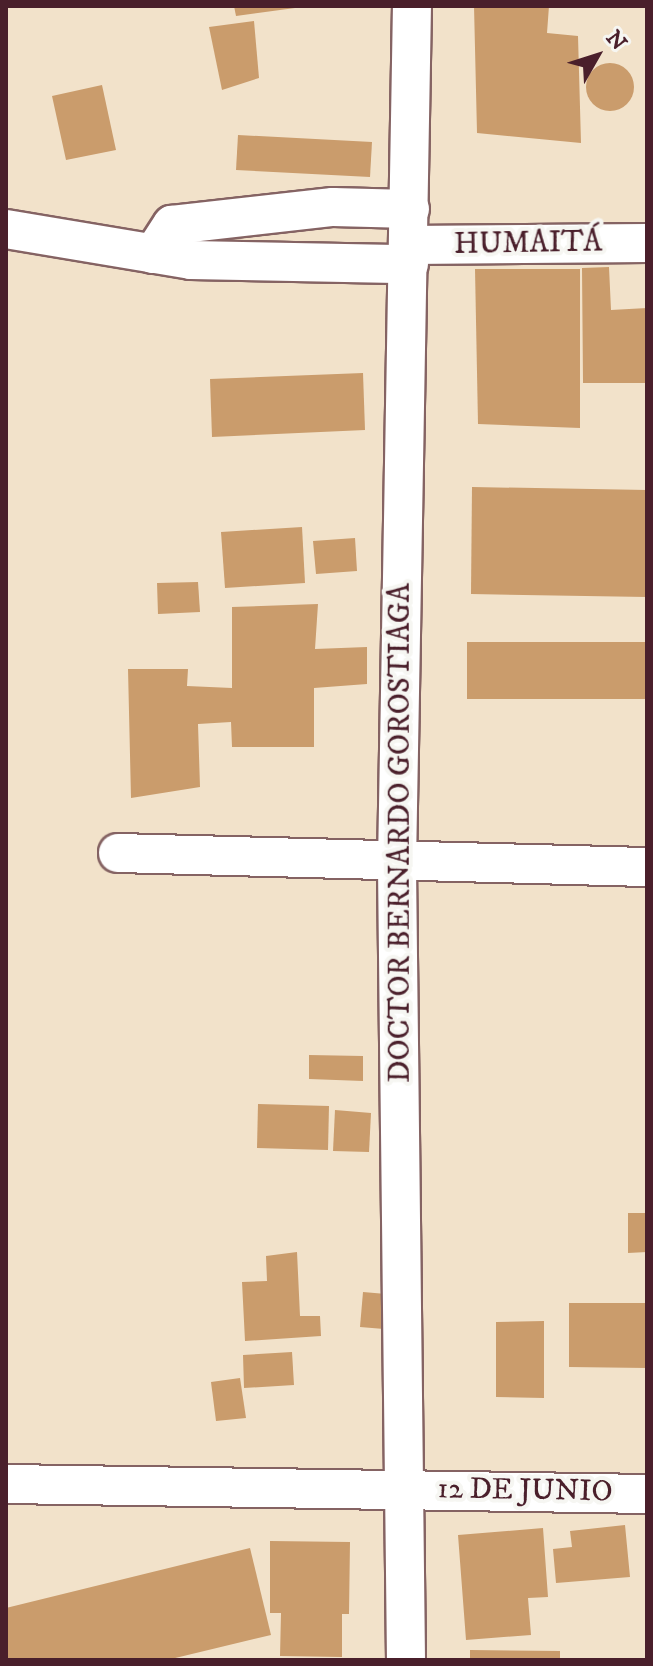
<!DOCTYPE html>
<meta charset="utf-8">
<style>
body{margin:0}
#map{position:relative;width:653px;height:1666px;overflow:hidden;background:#f2e2ca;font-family:"IM FELL DW Pica",serif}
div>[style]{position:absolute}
.building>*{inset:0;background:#ca9c6c}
.round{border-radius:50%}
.roads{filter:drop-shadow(2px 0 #856363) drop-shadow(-2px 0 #856363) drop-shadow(0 2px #856363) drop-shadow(0 -2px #856363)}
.minor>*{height:38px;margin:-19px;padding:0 19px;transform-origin:19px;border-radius:19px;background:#fff}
span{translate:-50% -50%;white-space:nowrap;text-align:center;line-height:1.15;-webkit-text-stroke:8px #f6f6f2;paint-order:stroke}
.street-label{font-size:30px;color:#4a1f2b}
.frame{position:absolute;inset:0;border:8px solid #4a1f2b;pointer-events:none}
.north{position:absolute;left:557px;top:16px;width:80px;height:80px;-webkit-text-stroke:6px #f6f6f2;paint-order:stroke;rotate:51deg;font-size:22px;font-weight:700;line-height:32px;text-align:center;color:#4a1f2b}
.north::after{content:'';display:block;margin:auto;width:28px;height:36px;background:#4a1f2b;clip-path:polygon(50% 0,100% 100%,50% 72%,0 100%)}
</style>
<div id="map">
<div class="building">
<i style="clip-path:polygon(234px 6px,295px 6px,295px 8px,236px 16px)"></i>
<i style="clip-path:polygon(474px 6px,549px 6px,547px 33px,578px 36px,581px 143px,477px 133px)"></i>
<i style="clip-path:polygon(254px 21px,259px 78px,222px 90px,209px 27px)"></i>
<i class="round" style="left:586px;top:63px;width:48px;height:48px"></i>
<i style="clip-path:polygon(102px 85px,116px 150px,66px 160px,52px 96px)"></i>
<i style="clip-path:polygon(238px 135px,372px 142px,370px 177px,236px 170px)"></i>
<i style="clip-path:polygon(609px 267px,611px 310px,647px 308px,647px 383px,583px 383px,582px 268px)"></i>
<i style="clip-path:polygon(475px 269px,580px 269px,580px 428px,478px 424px)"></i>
<i style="clip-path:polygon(363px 373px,365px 430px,212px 437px,210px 379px)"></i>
<i style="clip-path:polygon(472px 487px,647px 490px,647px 597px,471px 594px)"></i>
<i style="clip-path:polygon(302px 527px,305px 583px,225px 588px,221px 532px)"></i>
<i style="clip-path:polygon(355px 538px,357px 571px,316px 574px,313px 541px)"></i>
<i style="clip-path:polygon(198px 582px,200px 612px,158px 614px,157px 583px)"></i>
<i style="clip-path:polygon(318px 604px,315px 649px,367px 647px,367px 684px,314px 688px,314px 747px,232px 747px,231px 722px,198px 724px,200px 787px,131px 798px,128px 669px,188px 669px,187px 686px,232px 688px,232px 607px)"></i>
<i style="clip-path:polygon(467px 642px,647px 642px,647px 699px,467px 699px)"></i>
<i style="clip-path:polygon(309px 1055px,363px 1056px,363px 1081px,309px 1079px)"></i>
<i style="clip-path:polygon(258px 1104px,329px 1106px,328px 1150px,257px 1148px)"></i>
<i style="clip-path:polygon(335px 1110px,371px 1113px,369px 1152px,333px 1151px)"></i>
<i style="clip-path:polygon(628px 1213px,647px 1213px,647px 1252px,628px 1253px)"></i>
<i style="clip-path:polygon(297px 1252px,300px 1316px,320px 1316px,321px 1336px,245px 1341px,242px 1282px,267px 1281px,266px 1256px)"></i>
<i style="clip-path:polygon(363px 1292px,386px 1294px,384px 1329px,360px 1327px)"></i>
<i style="clip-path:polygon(569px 1303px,647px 1303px,647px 1368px,569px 1367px)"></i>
<i style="clip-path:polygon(544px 1321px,544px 1398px,496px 1397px,496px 1322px)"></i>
<i style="clip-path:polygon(292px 1352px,294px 1385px,244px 1388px,243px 1355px)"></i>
<i style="clip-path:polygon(240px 1378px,246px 1418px,216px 1421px,211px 1382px)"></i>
<i style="clip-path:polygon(625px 1525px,630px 1577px,556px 1583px,553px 1549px,572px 1547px,570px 1531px)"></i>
<i style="clip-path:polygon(543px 1528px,548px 1597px,528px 1598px,531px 1635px,466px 1640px,458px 1535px)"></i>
<i style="clip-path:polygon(270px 1541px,350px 1542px,349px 1614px,342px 1614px,342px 1657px,280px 1656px,281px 1613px,270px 1613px)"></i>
<i style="clip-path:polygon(250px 1548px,271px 1635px,167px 1660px,7px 1660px,6px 1608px)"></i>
<i style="clip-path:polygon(470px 1650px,560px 1651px,560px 1660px,470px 1660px)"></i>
</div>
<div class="roads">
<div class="minor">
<i style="left:6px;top:229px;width:188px;rotate:9.5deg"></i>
<i style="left:191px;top:260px;width:218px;rotate:1.1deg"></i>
<i style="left:410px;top:245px;width:237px;rotate:-0.5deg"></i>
<i style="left:153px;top:254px;width:35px;rotate:-57deg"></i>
<i style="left:172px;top:225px;width:162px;rotate:-6.4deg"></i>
<i style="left:333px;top:207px;width:77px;rotate:1.5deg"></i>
<i style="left:118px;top:853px;width:529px;rotate:1.52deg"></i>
<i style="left:6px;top:1484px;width:641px;rotate:0.89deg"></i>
<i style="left:406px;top:1660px;width:796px;rotate:-90.65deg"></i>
<i style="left:397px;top:864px;width:858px;rotate:-89deg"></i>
</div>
</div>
<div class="street-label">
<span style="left:528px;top:244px;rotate:-1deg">HUMAITÁ</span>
<span style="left:401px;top:833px;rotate:-90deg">DOCTOR BERNARDO GOROSTIAGA</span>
<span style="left:525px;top:1491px;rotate:1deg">12 DE JUNIO</span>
</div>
<div class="frame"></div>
<div class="north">N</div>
</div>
